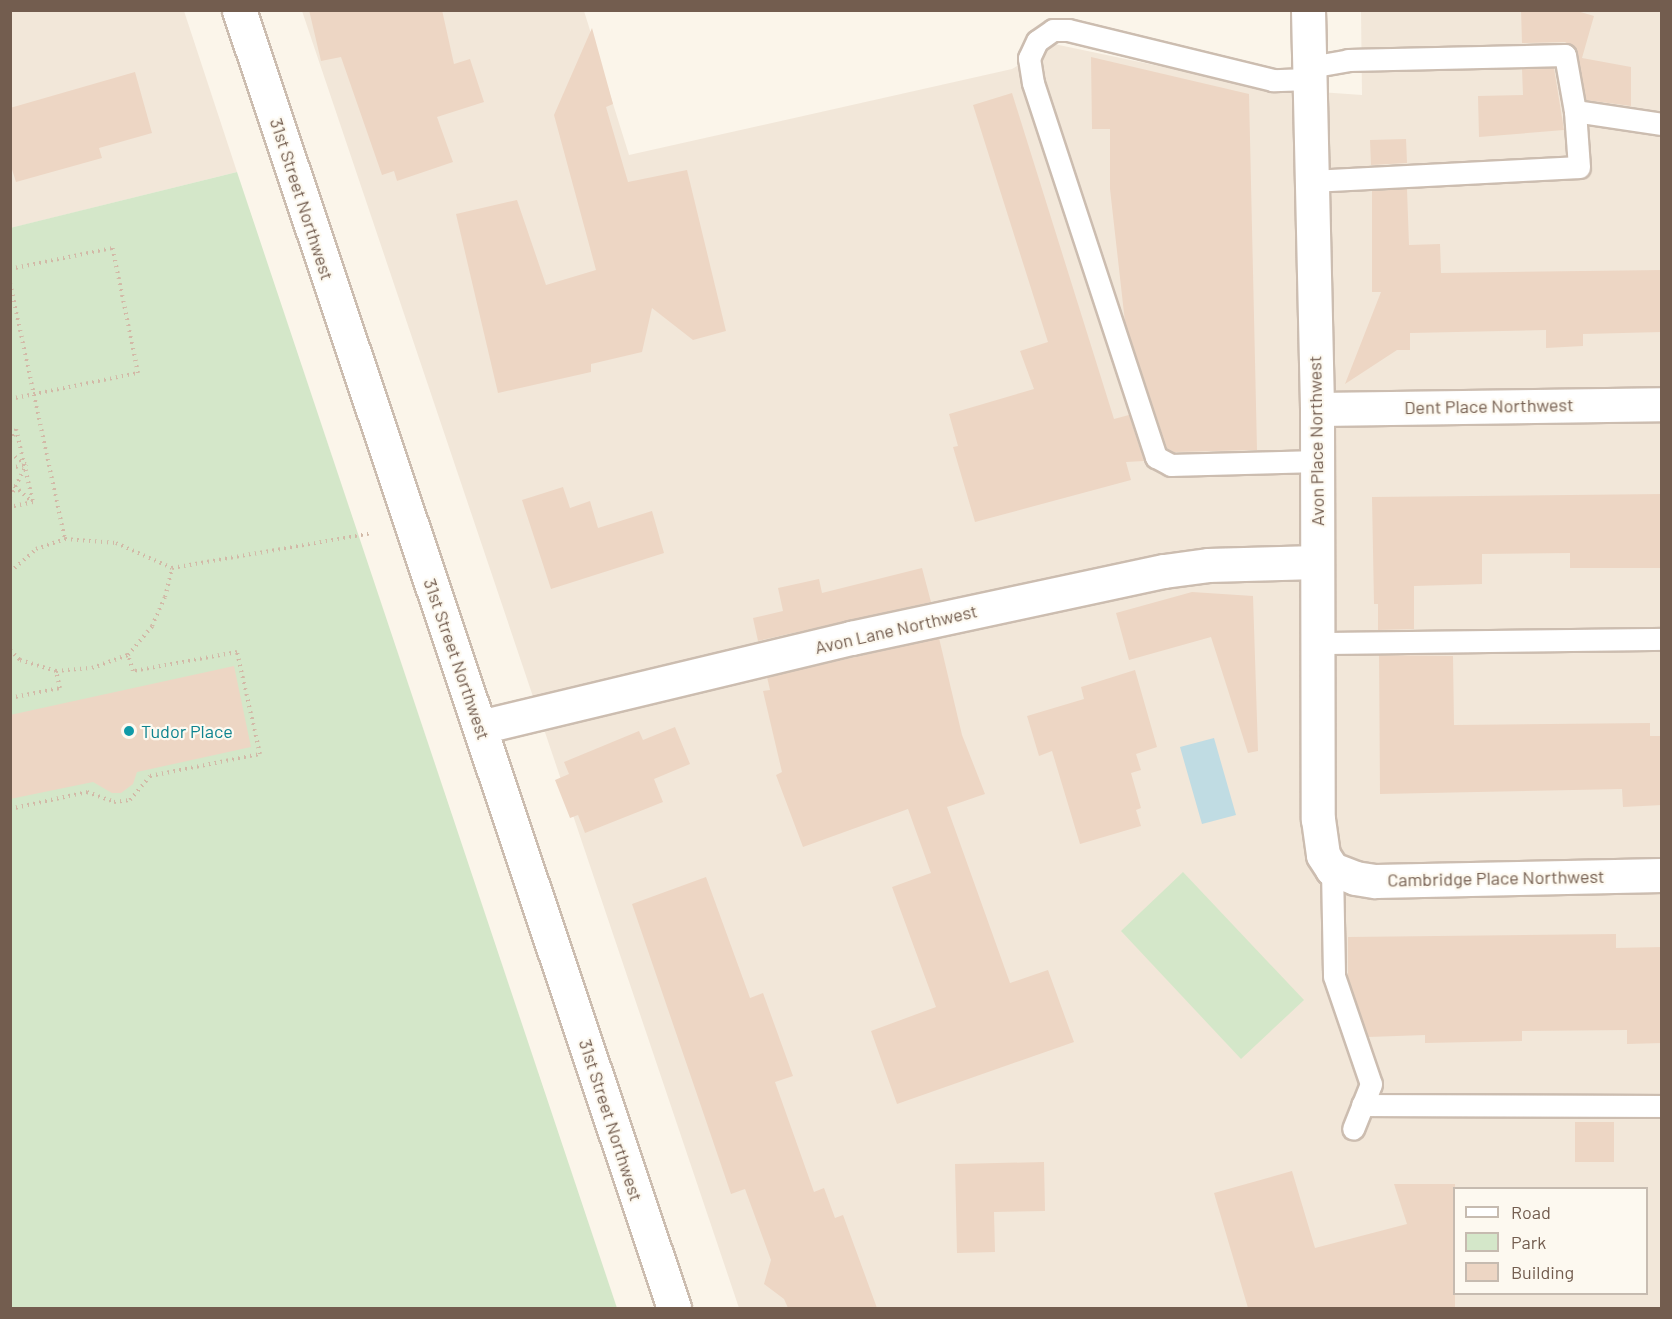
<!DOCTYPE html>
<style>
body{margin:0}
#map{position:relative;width:1672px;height:1319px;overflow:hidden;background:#fbf5ea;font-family:Barlow,sans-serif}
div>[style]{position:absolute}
.residential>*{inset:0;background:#f2e7d9}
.green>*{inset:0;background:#d4e7c9}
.water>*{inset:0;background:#c0dce3}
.building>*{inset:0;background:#edd6c4}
.path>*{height:4px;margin-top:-2px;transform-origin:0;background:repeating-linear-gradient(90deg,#d2b9a7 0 1.5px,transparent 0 6px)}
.roads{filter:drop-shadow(2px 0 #ccbdb0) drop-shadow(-2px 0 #ccbdb0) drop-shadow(0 2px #ccbdb0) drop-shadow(0 -2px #ccbdb0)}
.lane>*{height:21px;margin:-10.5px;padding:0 10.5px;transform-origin:10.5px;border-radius:10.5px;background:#fff}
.street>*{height:33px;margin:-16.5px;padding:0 16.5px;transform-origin:16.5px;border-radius:16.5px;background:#fff}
.dots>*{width:16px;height:16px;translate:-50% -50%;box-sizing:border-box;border:3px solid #fdf9f0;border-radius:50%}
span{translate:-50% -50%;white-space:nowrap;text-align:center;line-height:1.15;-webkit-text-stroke:4.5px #fdf9f0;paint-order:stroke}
.street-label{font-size:18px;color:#735d4f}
.culture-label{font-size:18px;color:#0d838f}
.left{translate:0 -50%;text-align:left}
.frame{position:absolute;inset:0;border:12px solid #735d4f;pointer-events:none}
.legend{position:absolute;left:1453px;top:1187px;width:195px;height:108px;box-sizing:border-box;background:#fdf9f0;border:2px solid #c6bbb0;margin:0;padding:8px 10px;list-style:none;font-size:18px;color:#735d4f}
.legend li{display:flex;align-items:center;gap:12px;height:30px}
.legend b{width:30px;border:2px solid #c6bbb0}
</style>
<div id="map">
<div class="residential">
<i style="clip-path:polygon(10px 11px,184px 11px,237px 172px,11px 228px)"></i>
<i style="clip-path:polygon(evenodd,302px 11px,584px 11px,629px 155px,1012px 69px,1054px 44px,1264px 88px,1362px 95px,1361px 11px,1661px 11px,1661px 1308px,739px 1308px,302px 11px,1454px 1188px,1646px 1188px,1646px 1294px,1454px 1294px,1454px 1188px)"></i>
</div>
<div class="green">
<i style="clip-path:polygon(237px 172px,617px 1308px,11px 1308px,10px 228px)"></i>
<i style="clip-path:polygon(1183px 872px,1304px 1000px,1241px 1059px,1121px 931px)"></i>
</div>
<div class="water">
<i style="clip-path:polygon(1214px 738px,1236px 815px,1202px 824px,1180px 747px)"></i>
</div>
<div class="building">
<i style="clip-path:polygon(309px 10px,442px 10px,454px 64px,470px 59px,484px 102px,437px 117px,453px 162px,397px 181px,394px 171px,382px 175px,341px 57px,321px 61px)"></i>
<i style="clip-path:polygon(1521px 10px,1574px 10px,1594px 16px,1582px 58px,1631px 67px,1631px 106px,1586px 100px,1575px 48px,1565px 42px,1522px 43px)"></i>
<i style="clip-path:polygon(592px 28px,613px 104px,606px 107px,628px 182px,687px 170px,726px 331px,693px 340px,652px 308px,642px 352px,591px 364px,591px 372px,498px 393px,456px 214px,517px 200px,546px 285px,596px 270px,554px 115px)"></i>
<i style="clip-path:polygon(1091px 57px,1249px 94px,1257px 450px,1174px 452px,1167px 448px,1125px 322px,1110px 189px,1110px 129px,1092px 129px)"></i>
<i style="clip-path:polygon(1554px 68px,1564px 130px,1479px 137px,1478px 96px,1523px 95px,1522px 69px)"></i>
<i style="clip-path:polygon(135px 72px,152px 133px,99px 148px,102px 158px,16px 182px,10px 163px,10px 108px)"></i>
<i style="clip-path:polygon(1012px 93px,1114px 419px,1129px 415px,1144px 461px,1126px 462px,1131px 480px,975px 522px,953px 447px,958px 446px,949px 414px,1034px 389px,1020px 351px,1048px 342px,973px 105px)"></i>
<i style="clip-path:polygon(1406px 139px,1407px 163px,1371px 165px,1370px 140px)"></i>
<i style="clip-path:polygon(1407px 189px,1409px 245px,1440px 244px,1441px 273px,1662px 270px,1662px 332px,1583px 334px,1583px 346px,1546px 348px,1546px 330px,1410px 333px,1410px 350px,1397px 350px,1345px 384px,1381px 292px,1372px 292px,1372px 191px)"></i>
<i style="clip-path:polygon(563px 487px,570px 508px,590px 501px,598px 528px,652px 511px,664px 553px,551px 589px,522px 500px)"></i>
<i style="clip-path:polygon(1662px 494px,1662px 568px,1570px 568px,1570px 553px,1482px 554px,1482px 584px,1414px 586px,1414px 629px,1378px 630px,1378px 604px,1374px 604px,1372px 497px)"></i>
<i style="clip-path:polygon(922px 568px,931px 602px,758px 641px,753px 618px,783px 611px,778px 588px,819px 579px,822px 593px)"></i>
<i style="clip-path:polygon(1192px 592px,1253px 596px,1258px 751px,1248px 753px,1211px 637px,1129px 660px,1116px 613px)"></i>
<i style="clip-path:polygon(939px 638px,962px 735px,985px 794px,947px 807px,1010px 983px,1048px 970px,1074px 1042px,897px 1104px,871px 1031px,936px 1007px,892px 887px,931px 873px,908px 809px,803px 847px,776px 775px,782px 772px,763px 691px,770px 690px,767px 677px)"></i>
<i style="clip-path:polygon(1379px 655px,1453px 656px,1454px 725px,1650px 723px,1650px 736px,1662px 736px,1662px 805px,1623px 807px,1622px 789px,1380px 794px)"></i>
<i style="clip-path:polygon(234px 666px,251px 747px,137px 772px,133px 784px,121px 793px,112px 793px,93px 782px,10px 799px,10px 715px)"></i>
<i style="clip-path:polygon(1135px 670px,1157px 747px,1136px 754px,1141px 770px,1131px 773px,1141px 808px,1136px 810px,1141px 826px,1080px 844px,1052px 751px,1039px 756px,1027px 716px,1084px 699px,1081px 687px)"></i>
<i style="clip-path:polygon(675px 727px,690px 764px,654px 779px,663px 802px,585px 833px,578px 815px,570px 818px,555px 780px,569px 774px,564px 762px,639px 731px,643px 740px)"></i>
<i style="clip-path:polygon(706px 877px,750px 998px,763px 993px,793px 1076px,775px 1082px,814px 1192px,824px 1188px,835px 1218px,843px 1215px,877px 1308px,788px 1308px,784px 1299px,764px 1284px,771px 1260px,745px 1189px,731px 1194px,632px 904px)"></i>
<i style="clip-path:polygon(1616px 934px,1616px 948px,1662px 947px,1662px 1043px,1627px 1044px,1627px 1030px,1522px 1031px,1522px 1041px,1425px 1043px,1425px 1035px,1368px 1037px,1348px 977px,1348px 937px)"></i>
<i style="clip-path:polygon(1575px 1122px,1614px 1122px,1614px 1162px,1575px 1162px)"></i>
<i style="clip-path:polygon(1044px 1162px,1045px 1211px,994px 1212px,995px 1252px,957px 1253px,955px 1164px)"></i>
<i style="clip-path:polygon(1292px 1171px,1315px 1248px,1407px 1224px,1394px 1184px,1455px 1184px,1455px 1308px,1248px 1308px,1214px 1193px)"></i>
</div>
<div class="path">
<i style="left:10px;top:269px;width:104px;rotate:-11.6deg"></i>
<i style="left:10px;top:283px;width:262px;rotate:77.9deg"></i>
<i style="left:10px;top:399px;width:131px;rotate:-11.5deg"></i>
<i style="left:138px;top:373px;width:131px;rotate:-101.5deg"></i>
<i style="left:10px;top:430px;width:6px;rotate:-9deg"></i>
<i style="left:16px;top:429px;width:75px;rotate:76.9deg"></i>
<i style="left:33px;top:502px;width:24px;rotate:168deg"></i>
<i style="left:10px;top:441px;width:13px;rotate:-63deg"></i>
<i style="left:10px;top:453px;width:19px;rotate:36deg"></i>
<i style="left:10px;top:468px;width:15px;rotate:-11deg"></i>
<i style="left:10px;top:482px;width:30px;rotate:42deg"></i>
<i style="left:10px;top:497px;width:36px;rotate:-63deg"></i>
<i style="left:10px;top:572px;width:35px;rotate:-41deg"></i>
<i style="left:36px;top:549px;width:31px;rotate:-19deg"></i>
<i style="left:65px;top:539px;width:51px;rotate:4.5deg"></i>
<i style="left:116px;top:543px;width:61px;rotate:24.1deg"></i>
<i style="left:172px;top:568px;width:203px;rotate:-9.9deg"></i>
<i style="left:10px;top:650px;width:14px;rotate:45deg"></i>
<i style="left:20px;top:660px;width:38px;rotate:17deg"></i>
<i style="left:56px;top:671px;width:36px;rotate:-5deg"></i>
<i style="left:92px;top:668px;width:38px;rotate:-20deg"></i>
<i style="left:128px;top:655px;width:38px;rotate:-50deg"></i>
<i style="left:152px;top:626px;width:32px;rotate:-66deg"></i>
<i style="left:165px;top:597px;width:30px;rotate:-76deg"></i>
<i style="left:10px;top:698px;width:51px;rotate:-11.3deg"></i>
<i style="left:60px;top:688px;width:17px;rotate:-103deg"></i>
<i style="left:10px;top:809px;width:79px;rotate:-12.4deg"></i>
<i style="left:87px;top:792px;width:29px;rotate:20deg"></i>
<i style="left:114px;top:802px;width:16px;rotate:-7deg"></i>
<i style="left:130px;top:800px;width:31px;rotate:-50deg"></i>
<i style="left:150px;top:776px;width:112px;rotate:-11.3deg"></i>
<i style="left:260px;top:754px;width:105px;rotate:-102.7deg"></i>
<i style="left:237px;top:652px;width:106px;rotate:169.6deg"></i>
<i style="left:133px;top:671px;width:17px;rotate:-107deg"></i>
</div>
<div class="roads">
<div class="lane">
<i style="left:1310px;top:67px;width:39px;rotate:-10deg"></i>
<i style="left:1348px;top:60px;width:217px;rotate:-1.3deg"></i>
<i style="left:1565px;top:55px;width:57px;rotate:79.9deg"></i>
<i style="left:1575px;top:111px;width:88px;rotate:8.5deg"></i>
<i style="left:1310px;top:79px;width:37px;rotate:178deg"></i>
<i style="left:1273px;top:80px;width:211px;rotate:-166.3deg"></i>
<i style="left:1068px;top:30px;width:15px;rotate:180deg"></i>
<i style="left:1053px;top:30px;width:19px;rotate:145deg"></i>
<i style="left:1037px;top:41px;width:19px;rotate:115deg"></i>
<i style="left:1029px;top:58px;width:25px;rotate:81deg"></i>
<i style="left:1033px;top:83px;width:394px;rotate:71.8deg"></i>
<i style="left:1156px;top:457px;width:17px;rotate:28deg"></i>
<i style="left:1171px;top:465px;width:146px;rotate:-1.6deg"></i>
<i style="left:1312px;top:181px;width:267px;rotate:-3deg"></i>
<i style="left:1579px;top:167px;width:56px;rotate:-94.1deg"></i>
<i style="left:1317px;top:643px;width:345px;rotate:-0.7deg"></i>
<i style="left:1332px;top:869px;width:107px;rotate:88.9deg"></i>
<i style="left:1334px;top:976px;width:114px;rotate:71.1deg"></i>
<i style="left:1371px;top:1084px;width:48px;rotate:111.8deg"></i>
<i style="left:1362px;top:1105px;width:300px;rotate:0.2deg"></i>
</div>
<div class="street">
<i style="left:239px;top:10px;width:1369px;rotate:71.47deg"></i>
<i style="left:1308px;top:10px;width:399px;rotate:88.7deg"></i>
<i style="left:1317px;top:409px;width:410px;rotate:89.9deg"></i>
<i style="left:1318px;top:819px;width:36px;rotate:82deg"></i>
<i style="left:1323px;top:855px;width:17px;rotate:57deg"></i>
<i style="left:1332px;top:869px;width:25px;rotate:21deg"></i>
<i style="left:1355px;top:878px;width:20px;rotate:9deg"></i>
<i style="left:1375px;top:881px;width:287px;rotate:-1.2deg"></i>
<i style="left:1317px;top:409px;width:345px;rotate:-0.8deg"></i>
<i style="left:480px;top:727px;width:382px;rotate:-13.5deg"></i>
<i style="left:851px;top:638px;width:320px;rotate:-12.1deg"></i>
<i style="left:1164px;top:571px;width:44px;rotate:-7.8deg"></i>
<i style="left:1208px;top:565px;width:109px;rotate:-1.6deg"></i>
</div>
</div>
<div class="dots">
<i style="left:129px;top:731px;background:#0f9aa8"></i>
</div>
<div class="street-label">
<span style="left:302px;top:199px;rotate:72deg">31st Street Northwest</span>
<span style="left:1489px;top:406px;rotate:-1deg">Dent Place Northwest</span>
<span style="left:1316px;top:441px;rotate:-91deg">Avon Place Northwest</span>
<span style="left:896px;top:629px;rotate:-13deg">Avon Lane Northwest</span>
<span style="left:457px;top:659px;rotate:71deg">31st Street Northwest</span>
<span style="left:1496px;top:878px;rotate:-1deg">Cambridge Place Northwest</span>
<span style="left:611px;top:1120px;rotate:72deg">31st Street Northwest</span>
</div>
<div class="culture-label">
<span class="left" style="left:141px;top:731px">Tudor Place</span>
</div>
<div class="frame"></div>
<ul class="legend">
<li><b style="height:8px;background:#fff"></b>Road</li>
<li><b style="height:16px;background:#d4e7c9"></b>Park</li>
<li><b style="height:16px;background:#edd6c4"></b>Building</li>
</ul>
</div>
